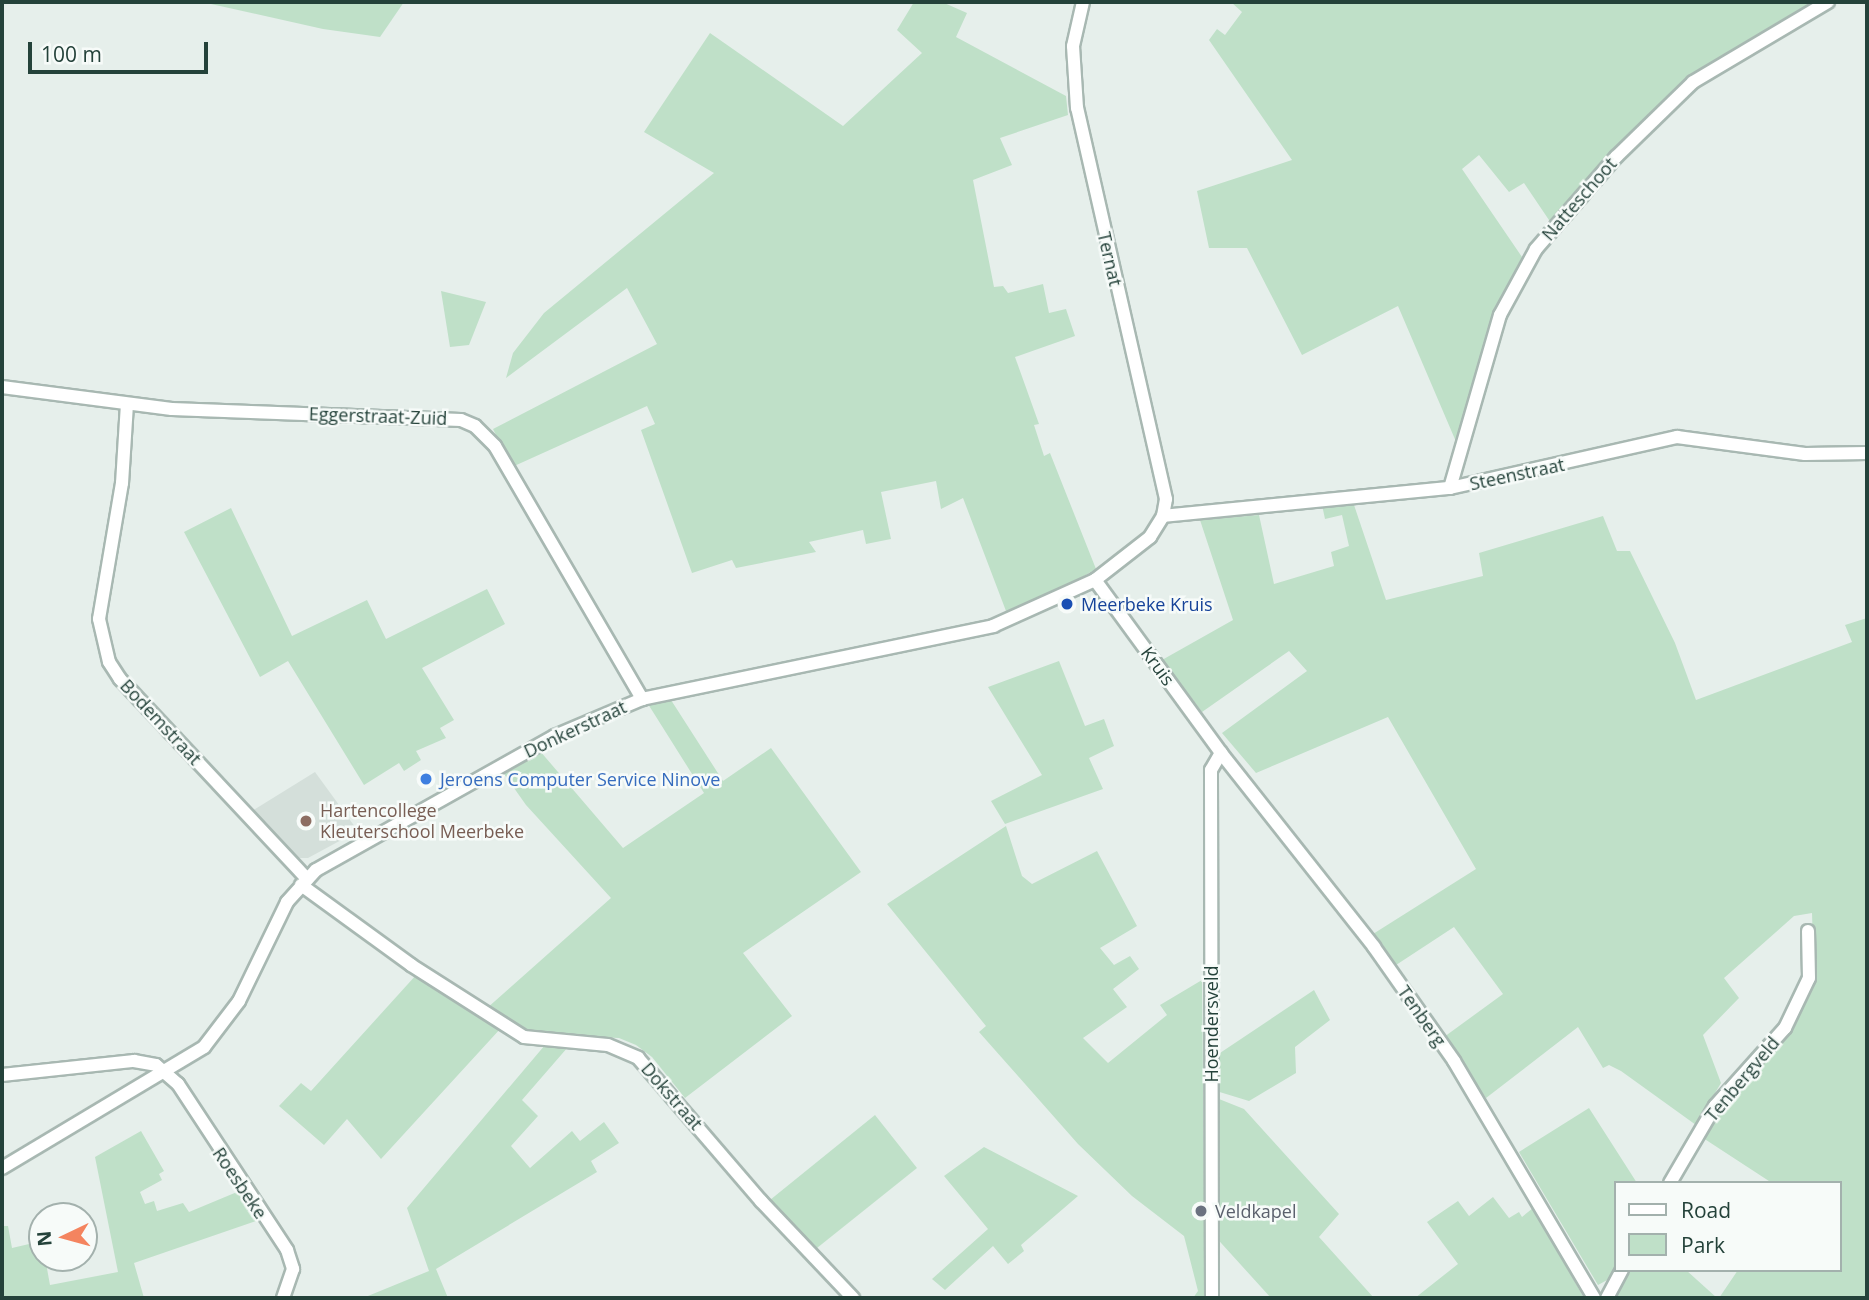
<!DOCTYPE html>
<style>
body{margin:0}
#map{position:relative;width:1869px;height:1300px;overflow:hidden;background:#e6efeb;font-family:"Open Sans",sans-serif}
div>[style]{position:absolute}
.built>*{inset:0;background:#d4dfda}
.green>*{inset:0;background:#bfe0c8}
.roads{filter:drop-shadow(2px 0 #a8b8b2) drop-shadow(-2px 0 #a8b8b2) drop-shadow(0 2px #a8b8b2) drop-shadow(0 -2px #a8b8b2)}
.street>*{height:12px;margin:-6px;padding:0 6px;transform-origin:6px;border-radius:6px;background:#fff}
.dots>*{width:19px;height:19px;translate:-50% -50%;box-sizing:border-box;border:4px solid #f7fbf9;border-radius:50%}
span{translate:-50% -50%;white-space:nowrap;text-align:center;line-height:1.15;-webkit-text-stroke:5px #f7fbf9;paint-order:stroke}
.street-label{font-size:18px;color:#24423a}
.transit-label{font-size:18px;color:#164399}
.left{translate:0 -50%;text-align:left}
.shop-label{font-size:18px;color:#366cbe}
.education-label{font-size:18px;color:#785e54}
.worship-label{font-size:18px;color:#5b616d}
.frame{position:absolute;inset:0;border:4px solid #24423a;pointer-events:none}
.legend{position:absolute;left:1614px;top:1181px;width:228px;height:91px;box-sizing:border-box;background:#f7fbf9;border:2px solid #a3b1ad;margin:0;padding:9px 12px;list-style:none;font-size:21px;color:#24423a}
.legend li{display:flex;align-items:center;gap:14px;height:35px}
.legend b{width:35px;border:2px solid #a3b1ad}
.north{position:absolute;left:28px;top:1202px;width:70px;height:70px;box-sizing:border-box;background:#f7fbf9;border:2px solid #a3b1ad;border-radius:50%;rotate:265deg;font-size:19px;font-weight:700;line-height:28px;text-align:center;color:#24423a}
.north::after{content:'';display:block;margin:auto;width:24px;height:32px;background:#f4845f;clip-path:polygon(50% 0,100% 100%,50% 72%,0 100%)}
.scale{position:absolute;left:28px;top:42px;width:180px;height:32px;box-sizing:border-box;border:4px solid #24423a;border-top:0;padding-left:9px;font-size:21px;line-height:24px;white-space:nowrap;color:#24423a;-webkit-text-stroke:5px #f7fbf9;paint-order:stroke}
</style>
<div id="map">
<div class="built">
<i style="clip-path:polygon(315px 772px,358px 831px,308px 858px,297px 858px,252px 811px)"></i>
</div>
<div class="green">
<i style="clip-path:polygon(202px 2px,404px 2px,380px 37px,323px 29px)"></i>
<i style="clip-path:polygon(914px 2px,942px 2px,967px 13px,956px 37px,1066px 96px,1068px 115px,1000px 138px,1012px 165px,973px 180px,994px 287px,1003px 286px,1008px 293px,1043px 284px,1049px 313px,1066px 309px,1075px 336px,1015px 357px,1039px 424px,1034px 425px,1044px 456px,1050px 453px,1096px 569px,1058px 591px,1006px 611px,963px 498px,941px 509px,936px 481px,881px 492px,891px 539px,866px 544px,863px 530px,809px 542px,816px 552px,736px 568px,732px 560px,692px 573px,641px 430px,655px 424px,647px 406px,512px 467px,493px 429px,657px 344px,627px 288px,506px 378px,513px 353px,544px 313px,714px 173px,644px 132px,710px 33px,843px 126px,922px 53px,897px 30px)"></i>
<i style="clip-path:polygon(1231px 2px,1821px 2px,1706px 68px,1551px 223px,1524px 183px,1509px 192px,1479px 155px,1462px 169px,1522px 257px,1494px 315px,1457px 444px,1398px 306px,1302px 355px,1247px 248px,1209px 248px,1197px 191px,1292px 160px,1209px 40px,1217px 29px,1225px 35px,1242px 12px)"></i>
<i style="clip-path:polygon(441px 291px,486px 302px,469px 345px,450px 347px)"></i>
<i style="clip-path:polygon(1353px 502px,1386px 600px,1483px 576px,1479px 553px,1603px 516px,1617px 551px,1630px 551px,1675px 643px,1696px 700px,1852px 642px,1845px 625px,1867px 618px,1867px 1298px,1719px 1298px,1738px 1270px,1839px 1270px,1839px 1183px,1772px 1183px,1700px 1136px,1790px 1032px,1814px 979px,1812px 913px,1794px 916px,1724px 978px,1739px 998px,1703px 1035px,1721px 1083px,1696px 1125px,1621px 1071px,1609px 1065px,1603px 1068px,1578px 1027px,1486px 1098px,1444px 1037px,1503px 994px,1454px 927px,1393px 967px,1373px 934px,1476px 869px,1388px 717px,1256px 773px,1222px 733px,1307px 671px,1289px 651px,1202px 712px,1162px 660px,1233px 620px,1200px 520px,1259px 515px,1274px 584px,1334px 566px,1331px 552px,1349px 546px,1342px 515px,1325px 519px,1322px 505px)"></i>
<i style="clip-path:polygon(231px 508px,292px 636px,367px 600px,386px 639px,487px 589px,505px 624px,422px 668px,454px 720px,440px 728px,446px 738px,416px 751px,421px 760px,404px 771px,399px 763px,364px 785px,288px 661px,260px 677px,184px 532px)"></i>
<i style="clip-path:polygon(1059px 661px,1085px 726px,1104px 719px,1114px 746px,1089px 758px,1103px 789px,1005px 824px,991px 801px,1042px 775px,988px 687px)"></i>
<i style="clip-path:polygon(671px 700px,723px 781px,771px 748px,861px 872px,743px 953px,792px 1016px,685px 1098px,652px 1057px,636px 1045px,619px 1038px,537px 1034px,486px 1009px,611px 898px,526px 805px,502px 771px,540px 751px,623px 848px,704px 793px,648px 704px)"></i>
<i style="clip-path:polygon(1006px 826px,1022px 876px,1032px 884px,1097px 851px,1137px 926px,1100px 948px,1114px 965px,1130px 956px,1139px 969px,1113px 989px,1127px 1007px,1083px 1038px,1108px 1063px,1167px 1015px,1160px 1005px,1202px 980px,1205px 1298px,1193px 1298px,1198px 1291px,1184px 1236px,1132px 1196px,1078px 1144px,979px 1032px,986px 1026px,887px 904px)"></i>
<i style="clip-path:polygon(417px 974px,501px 1028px,381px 1159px,347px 1119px,324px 1145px,279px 1106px,301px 1083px,311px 1091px)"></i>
<i style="clip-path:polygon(1314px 990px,1330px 1020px,1295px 1047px,1296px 1073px,1249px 1101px,1213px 1090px,1214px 1057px)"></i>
<i style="clip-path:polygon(545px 1045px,568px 1047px,522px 1100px,538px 1116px,511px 1146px,530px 1168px,572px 1131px,580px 1141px,604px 1122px,619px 1143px,591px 1161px,597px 1172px,436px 1269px,448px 1298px,363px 1298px,429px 1271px,407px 1208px)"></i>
<i style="clip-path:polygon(1214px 1097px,1244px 1109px,1339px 1214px,1319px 1237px,1374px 1298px,1271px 1298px,1212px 1233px)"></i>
<i style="clip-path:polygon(1589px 1108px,1637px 1183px,1615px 1183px,1615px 1269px,1609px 1279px,1598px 1285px,1519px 1152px)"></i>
<i style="clip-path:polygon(875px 1115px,917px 1168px,817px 1248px,770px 1200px)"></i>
<i style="clip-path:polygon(141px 1131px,164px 1171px,159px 1174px,162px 1180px,140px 1192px,145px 1204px,154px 1201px,157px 1211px,183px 1203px,189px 1212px,237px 1192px,259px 1220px,134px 1263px,144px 1298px,2px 1298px,2px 1226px,8px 1226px,12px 1248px,42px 1241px,50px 1285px,118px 1272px,95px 1157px)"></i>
<i style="clip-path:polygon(984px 1147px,1078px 1196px,1021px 1245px,1024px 1251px,1008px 1264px,993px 1246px,945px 1290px,932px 1279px,988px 1229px,944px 1176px)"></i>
<i style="clip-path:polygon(1493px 1197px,1509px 1218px,1519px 1212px,1522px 1217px,1533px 1208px,1584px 1298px,1415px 1298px,1458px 1264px,1427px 1222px,1458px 1201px,1469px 1216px)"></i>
<i style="clip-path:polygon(1628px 1270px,1686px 1270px,1717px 1298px,1613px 1298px)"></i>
</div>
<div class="roads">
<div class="street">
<i style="left:2px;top:387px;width:171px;rotate:7.4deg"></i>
<i style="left:172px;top:409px;width:289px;rotate:2.2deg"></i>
<i style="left:461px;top:420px;width:15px;rotate:23deg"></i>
<i style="left:475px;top:426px;width:28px;rotate:45deg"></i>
<i style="left:495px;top:446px;width:293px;rotate:59.8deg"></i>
<i style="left:127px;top:404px;width:79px;rotate:93.6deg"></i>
<i style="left:122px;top:483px;width:138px;rotate:99.6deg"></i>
<i style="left:99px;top:619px;width:44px;rotate:76.9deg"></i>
<i style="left:109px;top:662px;width:20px;rotate:57deg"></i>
<i style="left:120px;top:679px;width:274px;rotate:46.9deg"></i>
<i style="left:1450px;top:488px;width:180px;rotate:-73.9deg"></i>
<i style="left:1500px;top:315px;width:75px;rotate:-61.4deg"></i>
<i style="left:1536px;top:249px;width:122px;rotate:-49deg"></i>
<i style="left:1616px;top:157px;width:107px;rotate:-44.2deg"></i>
<i style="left:1693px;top:82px;width:157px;rotate:-30.7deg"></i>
<i style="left:1163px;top:516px;width:288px;rotate:-5.6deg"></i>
<i style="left:1450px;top:488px;width:233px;rotate:-12.7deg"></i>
<i style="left:1677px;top:437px;width:129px;rotate:7.6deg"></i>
<i style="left:1805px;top:454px;width:62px;rotate:-0.9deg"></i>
<i style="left:1095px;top:580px;width:214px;rotate:53.9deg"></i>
<i style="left:1221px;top:753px;width:247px;rotate:51.7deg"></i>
<i style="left:1374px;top:947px;width:139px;rotate:54.9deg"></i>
<i style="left:1454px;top:1061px;width:275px;rotate:59.4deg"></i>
<i style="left:301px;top:885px;width:136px;rotate:36deg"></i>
<i style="left:411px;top:965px;width:134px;rotate:32.5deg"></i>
<i style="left:524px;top:1037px;width:84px;rotate:5.4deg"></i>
<i style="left:608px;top:1045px;width:33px;rotate:23deg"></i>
<i style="left:638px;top:1058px;width:189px;rotate:49.3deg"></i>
<i style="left:761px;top:1201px;width:134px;rotate:46.5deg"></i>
<i style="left:2px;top:1075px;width:133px;rotate:-6.1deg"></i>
<i style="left:134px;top:1061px;width:22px;rotate:10deg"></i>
<i style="left:156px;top:1065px;width:29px;rotate:41deg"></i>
<i style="left:178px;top:1084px;width:199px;rotate:56.7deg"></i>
<i style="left:287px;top:1250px;width:20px;rotate:72deg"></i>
<i style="left:293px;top:1269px;width:31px;rotate:109deg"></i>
<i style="left:2px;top:1168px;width:235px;rotate:-30.9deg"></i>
<i style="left:204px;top:1047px;width:58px;rotate:-52.7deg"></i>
<i style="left:239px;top:1001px;width:110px;rotate:-64.1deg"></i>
<i style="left:287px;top:902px;width:43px;rotate:-47.8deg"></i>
<i style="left:316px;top:870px;width:274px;rotate:-29.3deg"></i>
<i style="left:555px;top:736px;width:95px;rotate:-23deg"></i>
<i style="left:642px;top:699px;width:359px;rotate:-11.7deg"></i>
<i style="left:993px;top:626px;width:112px;rotate:-24.3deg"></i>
<i style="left:1095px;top:580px;width:70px;rotate:-38deg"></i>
<i style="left:1150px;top:537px;width:25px;rotate:-58deg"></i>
<i style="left:1163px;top:516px;width:17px;rotate:-80deg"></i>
<i style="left:1166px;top:499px;width:401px;rotate:-102.8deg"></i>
<i style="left:1077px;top:108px;width:62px;rotate:-93.7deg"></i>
<i style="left:1073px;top:46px;width:45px;rotate:-77.2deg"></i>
<i style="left:1670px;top:1183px;width:89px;rotate:-59.7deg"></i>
<i style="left:1715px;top:1106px;width:105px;rotate:-48.1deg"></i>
<i style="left:1785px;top:1028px;width:55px;rotate:-64.4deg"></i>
<i style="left:1809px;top:978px;width:47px;rotate:-91.2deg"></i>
<i style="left:1212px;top:1298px;width:528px;rotate:-90.11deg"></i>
<i style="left:1211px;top:770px;width:20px;rotate:-60deg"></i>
<i style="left:1607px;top:1298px;width:32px;rotate:-62deg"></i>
</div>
</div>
<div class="dots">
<i style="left:1067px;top:604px;background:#1a4fb4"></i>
<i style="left:426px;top:779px;background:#3f7fe0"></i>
<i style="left:306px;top:821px;background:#8d6e63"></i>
<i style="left:1201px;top:1211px;background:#6b7280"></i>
</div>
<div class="street-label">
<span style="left:1579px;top:199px;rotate:-49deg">Natteschoot</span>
<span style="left:1110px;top:259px;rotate:77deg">Ternat</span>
<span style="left:378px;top:416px;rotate:2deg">Eggerstraat-Zuid</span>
<span style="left:1517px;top:474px;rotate:-12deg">Steenstraat</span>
<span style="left:1158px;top:666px;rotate:54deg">Kruis</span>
<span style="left:161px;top:722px;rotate:47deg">Bodemstraat</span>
<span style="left:575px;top:729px;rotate:-25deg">Donkerstraat</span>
<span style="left:1422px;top:1016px;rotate:55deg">Tenberg</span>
<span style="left:1211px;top:1024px;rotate:-90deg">Hoendersveld</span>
<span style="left:1742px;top:1079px;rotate:-50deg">Tenbergveld</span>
<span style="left:672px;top:1096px;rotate:49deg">Dokstraat</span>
<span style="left:240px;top:1183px;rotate:56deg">Roesbeke</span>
</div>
<div class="transit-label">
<span class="left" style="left:1081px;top:604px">Meerbeke Kruis</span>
</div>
<div class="shop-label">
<span class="left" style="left:440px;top:779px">Jeroens Computer Service Ninove</span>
</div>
<div class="education-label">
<span class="left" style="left:320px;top:821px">Hartencollege<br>Kleuterschool Meerbeke</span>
</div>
<div class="worship-label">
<span class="left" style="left:1215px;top:1211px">Veldkapel</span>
</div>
<div class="frame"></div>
<ul class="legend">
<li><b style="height:9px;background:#fff"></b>Road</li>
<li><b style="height:19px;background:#bfe0c8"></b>Park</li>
</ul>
<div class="north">N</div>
<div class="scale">100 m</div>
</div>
